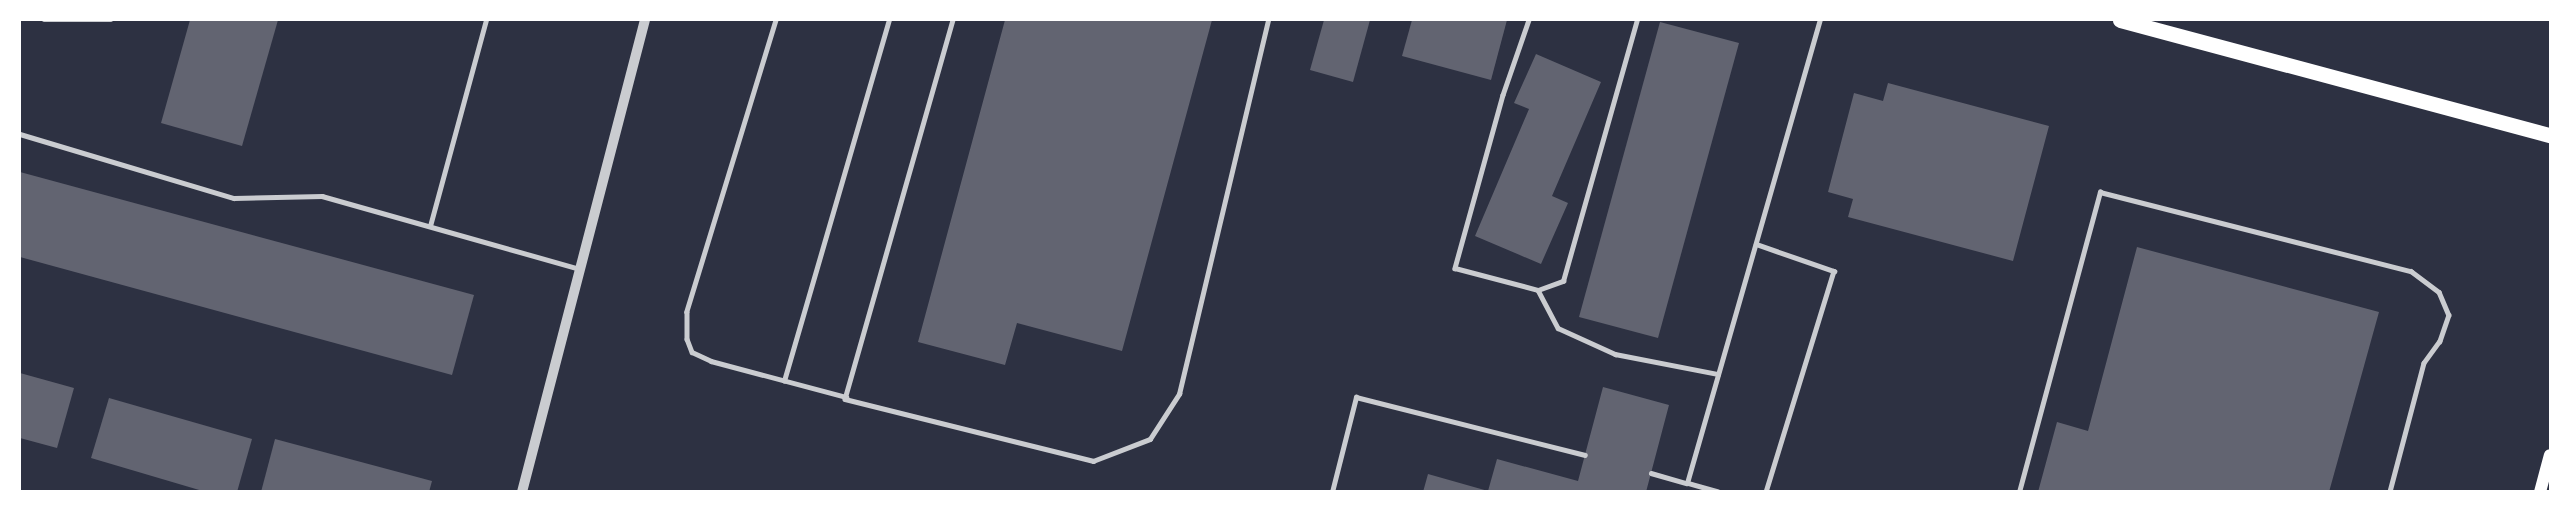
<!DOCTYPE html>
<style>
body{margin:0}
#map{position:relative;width:2570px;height:511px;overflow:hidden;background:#2d3142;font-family:"PT Sans",sans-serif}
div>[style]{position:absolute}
.building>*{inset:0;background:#626471}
.service>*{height:4.5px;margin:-2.25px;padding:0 2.25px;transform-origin:2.25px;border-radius:2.25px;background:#caccd0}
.tertiary>*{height:10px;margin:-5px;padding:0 5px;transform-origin:5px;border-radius:5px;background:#caccd0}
.secondary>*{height:12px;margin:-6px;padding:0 6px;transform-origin:6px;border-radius:6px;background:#fff}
.primary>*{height:15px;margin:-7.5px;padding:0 7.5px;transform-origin:7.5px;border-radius:7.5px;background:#fff}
span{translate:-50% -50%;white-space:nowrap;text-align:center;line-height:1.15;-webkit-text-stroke:4.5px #fff;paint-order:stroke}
.frame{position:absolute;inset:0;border:21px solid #fff;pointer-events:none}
</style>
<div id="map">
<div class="building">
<i style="clip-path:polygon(190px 20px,278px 20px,242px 146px,161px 123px)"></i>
<i style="clip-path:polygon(1005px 20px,1212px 20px,1122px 351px,1017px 323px,1005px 365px,918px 342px)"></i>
<i style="clip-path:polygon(1324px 20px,1370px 20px,1353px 82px,1310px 70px)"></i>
<i style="clip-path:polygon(1412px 20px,1507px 20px,1491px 80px,1402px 56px)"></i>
<i style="clip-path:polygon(1660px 22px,1739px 43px,1658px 338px,1579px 317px)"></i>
<i style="clip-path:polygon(1536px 54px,1601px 82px,1552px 196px,1568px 203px,1541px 264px,1475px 236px,1529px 109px,1514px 103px)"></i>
<i style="clip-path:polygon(1888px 83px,2049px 126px,2013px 261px,1848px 217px,1853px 199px,1828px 192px,1854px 93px,1883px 101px)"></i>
<i style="clip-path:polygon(20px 172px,474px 295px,452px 375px,20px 257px)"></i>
<i style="clip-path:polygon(2137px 247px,2379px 312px,2329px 492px,2038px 492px,2057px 422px,2088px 431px)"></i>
<i style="clip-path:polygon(20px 373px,74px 388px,57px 448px,20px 438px)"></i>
<i style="clip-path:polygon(1603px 387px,1669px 405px,1646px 492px,1423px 492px,1428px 474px,1488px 491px,1497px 459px,1578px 481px)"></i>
<i style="clip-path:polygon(109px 398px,252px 439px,237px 492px,206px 492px,91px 458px)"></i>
<i style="clip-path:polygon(275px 439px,432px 481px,429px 492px,261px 492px)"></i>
</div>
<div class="service">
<i style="left:44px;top:20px;width:67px"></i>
<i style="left:776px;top:20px;width:305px;rotate:107deg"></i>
<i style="left:687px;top:312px;width:27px;rotate:90deg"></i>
<i style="left:687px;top:339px;width:14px;rotate:69deg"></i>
<i style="left:692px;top:352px;width:21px;rotate:25deg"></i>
<i style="left:711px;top:361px;width:140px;rotate:14.9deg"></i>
<i style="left:953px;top:20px;width:394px;rotate:105.9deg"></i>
<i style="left:845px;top:399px;width:256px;rotate:14deg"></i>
<i style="left:1093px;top:461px;width:61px;rotate:-21.1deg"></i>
<i style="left:1150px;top:439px;width:54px;rotate:-57.2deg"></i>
<i style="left:1179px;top:394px;width:384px;rotate:-76.6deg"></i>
<i style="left:1529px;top:20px;width:79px;rotate:109.1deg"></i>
<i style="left:1503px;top:95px;width:180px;rotate:105.5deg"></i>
<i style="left:1455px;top:268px;width:86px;rotate:14.8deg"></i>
<i style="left:1538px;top:290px;width:27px;rotate:-20deg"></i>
<i style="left:1563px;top:281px;width:271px;rotate:-74.2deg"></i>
<i style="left:20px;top:134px;width:223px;rotate:16.7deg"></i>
<i style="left:234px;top:198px;width:88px;rotate:-1.3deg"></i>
<i style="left:322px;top:196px;width:268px;rotate:15.8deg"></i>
<i style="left:430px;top:226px;width:213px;rotate:-74.8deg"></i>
<i style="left:1756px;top:244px;width:83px;rotate:19.1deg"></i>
<i style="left:1834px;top:271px;width:231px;rotate:107.1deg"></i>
<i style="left:1538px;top:290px;width:43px;rotate:62.2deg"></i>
<i style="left:1558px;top:328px;width:63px;rotate:24.5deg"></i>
<i style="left:1615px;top:354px;width:105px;rotate:11deg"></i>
<i style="left:784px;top:381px;width:376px;rotate:-73.8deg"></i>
<i style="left:1651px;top:473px;width:37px;rotate:16deg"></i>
<i style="left:1332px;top:492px;width:98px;rotate:-75.8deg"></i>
<i style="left:1356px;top:397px;width:236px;rotate:14.2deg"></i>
<i style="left:1718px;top:492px;width:32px;rotate:-164deg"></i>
<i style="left:1687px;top:483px;width:482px;rotate:-74deg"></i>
<i style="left:2019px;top:492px;width:311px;rotate:-74.9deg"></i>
<i style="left:2100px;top:192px;width:321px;rotate:14.3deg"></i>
<i style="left:2411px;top:271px;width:35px;rotate:37deg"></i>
<i style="left:2439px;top:292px;width:25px;rotate:67deg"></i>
<i style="left:2449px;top:315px;width:28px;rotate:109deg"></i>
<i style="left:2440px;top:341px;width:27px;rotate:126deg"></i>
<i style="left:2424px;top:363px;width:133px;rotate:104.8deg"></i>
</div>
<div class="tertiary">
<i style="left:522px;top:492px;width:488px;rotate:-75.4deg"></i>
</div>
<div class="secondary">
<i style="left:2540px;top:492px;width:38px;rotate:-75deg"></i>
</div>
<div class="primary">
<i style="left:2120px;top:20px;width:445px;rotate:15deg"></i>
</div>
<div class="frame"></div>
</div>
